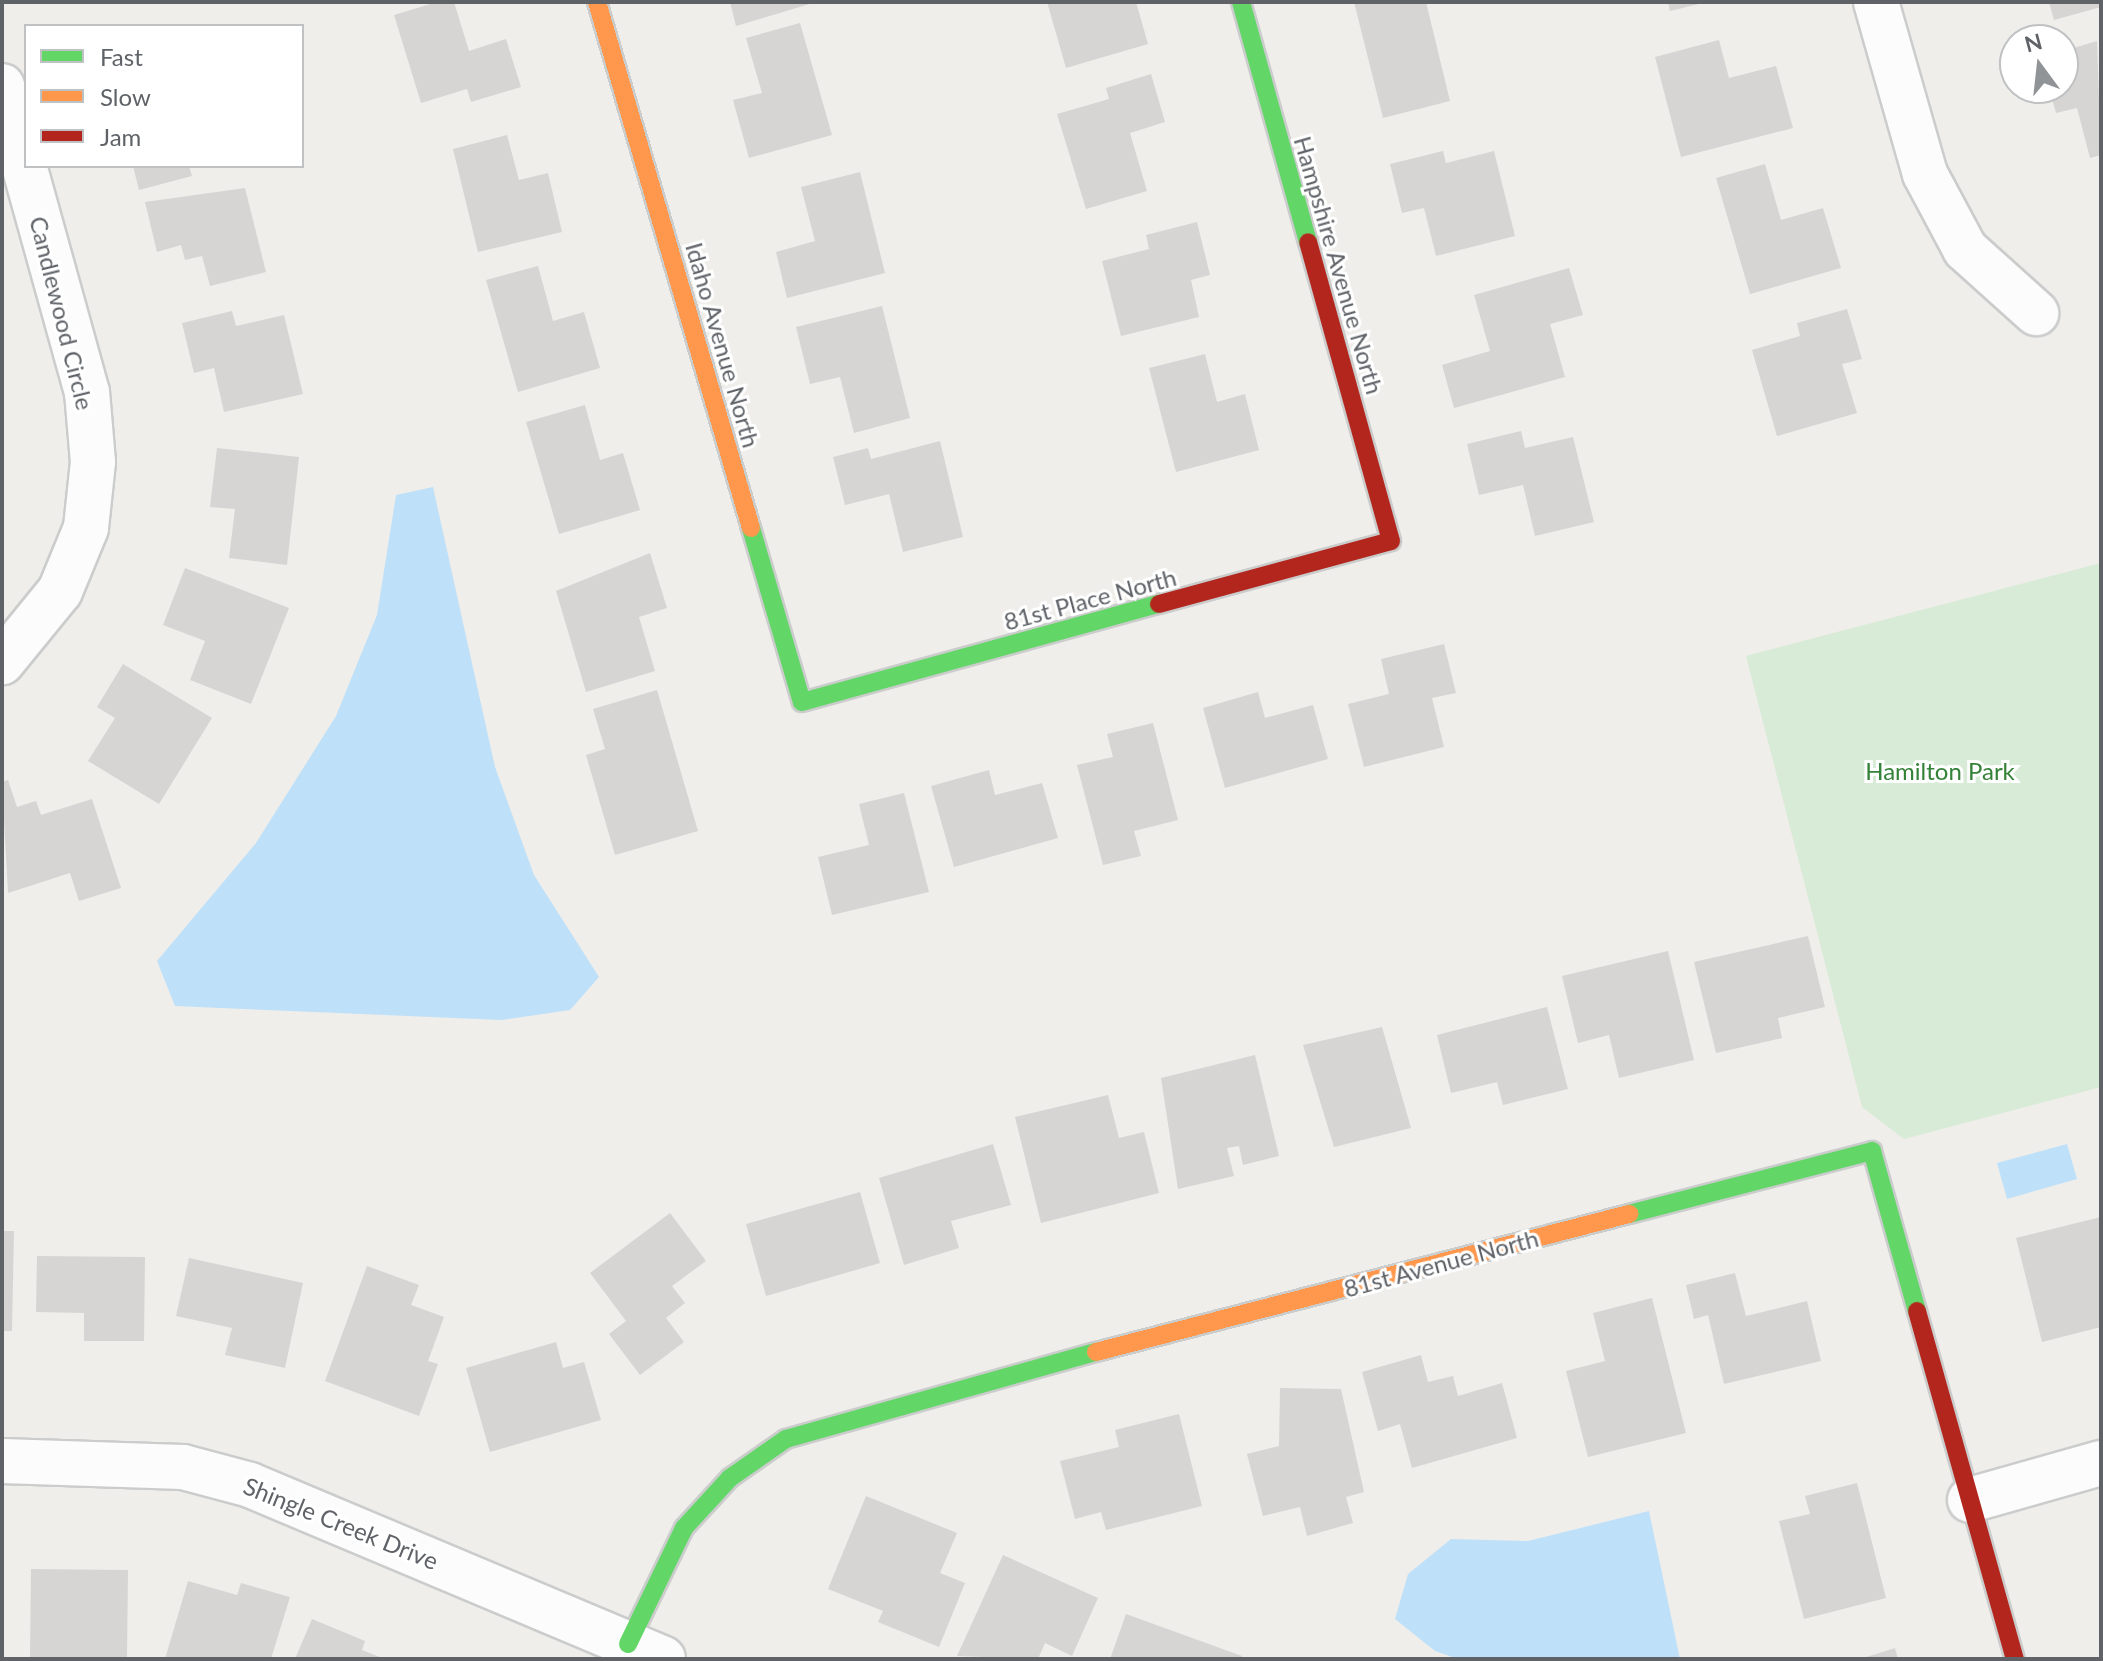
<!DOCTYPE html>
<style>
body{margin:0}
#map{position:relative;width:2103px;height:1661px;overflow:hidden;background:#efeeea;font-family:Lato,sans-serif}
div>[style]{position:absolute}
.green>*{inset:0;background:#d8ebd6}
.water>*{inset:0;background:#bfe0f9}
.building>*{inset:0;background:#d6d5d3}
.roads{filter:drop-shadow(2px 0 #cbcccc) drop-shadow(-2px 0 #cbcccc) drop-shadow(0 2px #cbcccc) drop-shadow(0 -2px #cbcccc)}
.street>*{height:44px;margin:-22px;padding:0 22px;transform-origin:22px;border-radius:22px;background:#fdfcfc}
.fast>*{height:18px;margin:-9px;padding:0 9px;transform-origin:9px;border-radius:9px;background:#63d668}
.slow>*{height:18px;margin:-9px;padding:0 9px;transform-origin:9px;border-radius:9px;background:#ff974d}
.jam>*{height:18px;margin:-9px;padding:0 9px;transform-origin:9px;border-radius:9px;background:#b3261e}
span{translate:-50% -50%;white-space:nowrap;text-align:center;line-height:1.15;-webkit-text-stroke:6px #fff;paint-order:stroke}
.street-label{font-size:24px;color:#5f6368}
.park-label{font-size:24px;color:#348238}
.frame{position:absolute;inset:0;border:4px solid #5f6368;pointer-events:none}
.legend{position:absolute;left:24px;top:24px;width:280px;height:144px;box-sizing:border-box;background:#fff;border:2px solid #bfc1c3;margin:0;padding:10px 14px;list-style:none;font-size:24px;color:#5f6368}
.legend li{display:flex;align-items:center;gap:16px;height:40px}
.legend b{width:40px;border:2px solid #bfc1c3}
.north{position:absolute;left:1999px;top:24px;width:80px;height:80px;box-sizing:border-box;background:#fff;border:2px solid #bfc1c3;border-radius:50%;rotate:345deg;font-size:22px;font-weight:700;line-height:32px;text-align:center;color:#5f6368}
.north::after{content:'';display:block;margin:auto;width:28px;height:36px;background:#919496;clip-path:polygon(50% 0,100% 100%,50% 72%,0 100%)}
</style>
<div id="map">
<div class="green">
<i style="clip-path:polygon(2101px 563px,2101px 1087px,1904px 1139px,1862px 1107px,1746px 656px)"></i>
</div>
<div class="water">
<i style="clip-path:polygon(433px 487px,495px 767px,534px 875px,599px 977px,570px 1010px,502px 1020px,175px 1006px,157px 961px,256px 843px,336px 716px,377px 615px,396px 495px)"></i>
<i style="clip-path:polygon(2067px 1144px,2077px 1179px,2007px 1199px,1997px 1163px)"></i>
<i style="clip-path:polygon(1649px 1511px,1680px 1659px,1458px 1659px,1435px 1651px,1395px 1619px,1408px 1574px,1451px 1539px,1528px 1541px)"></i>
</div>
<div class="building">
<i style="clip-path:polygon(437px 2px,454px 2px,469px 51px,506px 39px,521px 87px,471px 102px,467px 89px,421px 103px,394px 15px)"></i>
<i style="clip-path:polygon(730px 2px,813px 2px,813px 3px,736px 26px)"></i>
<i style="clip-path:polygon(1047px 2px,1136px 2px,1148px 44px,1066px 68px)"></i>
<i style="clip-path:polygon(1354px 2px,1426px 2px,1450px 101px,1383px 118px)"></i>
<i style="clip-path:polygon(1668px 2px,1703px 2px,1703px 3px,1670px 11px)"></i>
<i style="clip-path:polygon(2049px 2px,2101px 2px,2101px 7px,2054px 20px)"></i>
<i style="clip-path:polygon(800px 23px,832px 135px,749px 158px,733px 100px,762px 93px,746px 38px)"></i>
<i style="clip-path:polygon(1719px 40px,1729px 78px,1776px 66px,1793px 128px,1681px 157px,1655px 57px)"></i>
<i style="clip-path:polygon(2097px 41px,2101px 155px,2090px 158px,2077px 108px,2056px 113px,2049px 88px,2063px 88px,2063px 51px)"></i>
<i style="clip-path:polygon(1151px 74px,1165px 122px,1130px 133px,1147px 191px,1086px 209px,1057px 114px,1109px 99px,1106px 88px)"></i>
<i style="clip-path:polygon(507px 135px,519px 180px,548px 173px,562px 232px,478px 252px,453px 149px)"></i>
<i style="clip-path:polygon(1443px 151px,1446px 163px,1494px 151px,1515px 236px,1436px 256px,1424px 208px,1402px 213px,1390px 164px)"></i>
<i style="clip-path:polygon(1765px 164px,1781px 220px,1823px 208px,1841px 268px,1750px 294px,1716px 178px)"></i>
<i style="clip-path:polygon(133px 166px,189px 166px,192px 176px,139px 190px)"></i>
<i style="clip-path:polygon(860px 172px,885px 273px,787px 298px,776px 252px,815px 241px,801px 187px)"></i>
<i style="clip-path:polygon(245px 188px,266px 272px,210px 286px,202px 256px,185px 260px,181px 245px,157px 252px,145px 202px)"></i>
<i style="clip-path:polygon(1197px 222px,1210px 275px,1191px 280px,1199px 317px,1121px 336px,1102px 261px,1149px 249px,1146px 235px)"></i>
<i style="clip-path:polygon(538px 266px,553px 321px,584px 312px,600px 368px,518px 392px,486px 280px)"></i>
<i style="clip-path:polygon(1569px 268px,1583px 315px,1550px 324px,1565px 377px,1454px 408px,1442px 365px,1490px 351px,1474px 295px)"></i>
<i style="clip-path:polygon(882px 306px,910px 418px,854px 433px,840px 377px,810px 384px,796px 327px)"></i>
<i style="clip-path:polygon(1847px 309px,1862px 359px,1842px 364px,1857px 413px,1777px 436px,1752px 350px,1800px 336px,1797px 323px)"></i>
<i style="clip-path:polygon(232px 311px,236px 326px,284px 315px,303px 394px,224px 412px,214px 368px,194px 373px,182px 323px)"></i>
<i style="clip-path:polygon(1205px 354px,1217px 402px,1245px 394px,1259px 450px,1176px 472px,1149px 368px)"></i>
<i style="clip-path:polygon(585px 405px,600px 460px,623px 453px,640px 510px,559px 534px,526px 422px)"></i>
<i style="clip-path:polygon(1521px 431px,1525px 448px,1573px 437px,1594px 522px,1535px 536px,1523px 485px,1479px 495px,1467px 444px)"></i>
<i style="clip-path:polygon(940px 441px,963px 537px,903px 552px,889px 494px,845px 505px,833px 457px,868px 448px,871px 459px)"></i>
<i style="clip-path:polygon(217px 448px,299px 457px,287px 565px,229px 558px,235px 509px,210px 507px)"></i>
<i style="clip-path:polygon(650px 553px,667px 608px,639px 617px,655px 671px,586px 692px,556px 591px)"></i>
<i style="clip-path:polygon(185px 568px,289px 608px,251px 704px,190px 680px,205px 641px,163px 625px)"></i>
<i style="clip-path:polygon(1444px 644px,1456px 693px,1432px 698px,1444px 747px,1364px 767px,1348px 704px,1389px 694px,1381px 659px)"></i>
<i style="clip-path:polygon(123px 664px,212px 718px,159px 804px,88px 761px,115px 718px,97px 707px)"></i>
<i style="clip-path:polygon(657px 690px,698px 831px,615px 855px,586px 755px,605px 749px,593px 709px)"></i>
<i style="clip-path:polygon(1258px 692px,1265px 718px,1313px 705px,1328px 759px,1225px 788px,1203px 708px)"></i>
<i style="clip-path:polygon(1153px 723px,1178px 820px,1134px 831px,1141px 856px,1103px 865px,1077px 765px,1113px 757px,1107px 734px)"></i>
<i style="clip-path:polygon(989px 770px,995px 795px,1042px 783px,1058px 838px,954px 867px,931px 786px)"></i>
<i style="clip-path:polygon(8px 780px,17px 807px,36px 801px,41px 815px,92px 799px,121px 888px,79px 901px,70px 873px,8px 893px,2px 782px)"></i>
<i style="clip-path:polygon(904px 793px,929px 892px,832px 915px,818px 857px,869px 845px,859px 804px)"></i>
<i style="clip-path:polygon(1808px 936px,1825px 1007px,1778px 1018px,1782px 1038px,1716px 1053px,1694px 962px)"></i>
<i style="clip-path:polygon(1668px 951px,1694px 1060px,1619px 1078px,1609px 1035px,1578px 1043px,1562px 976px)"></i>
<i style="clip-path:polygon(1547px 1007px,1568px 1089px,1503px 1105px,1497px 1082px,1451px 1093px,1437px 1035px)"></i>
<i style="clip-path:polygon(1382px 1027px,1411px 1128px,1334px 1147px,1303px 1045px)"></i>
<i style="clip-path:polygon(1255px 1055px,1279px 1156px,1243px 1165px,1239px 1146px,1227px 1148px,1234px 1176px,1178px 1189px,1161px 1078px)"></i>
<i style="clip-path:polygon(1108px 1095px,1119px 1138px,1144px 1132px,1159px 1193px,1041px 1223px,1015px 1117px)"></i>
<i style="clip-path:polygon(993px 1144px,1011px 1205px,951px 1221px,959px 1248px,904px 1265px,879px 1178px)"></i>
<i style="clip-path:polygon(860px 1192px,880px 1263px,766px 1296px,746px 1224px)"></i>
<i style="clip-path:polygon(670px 1213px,706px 1261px,672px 1286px,685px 1303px,666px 1318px,684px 1342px,640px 1375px,609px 1334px,626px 1321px,590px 1273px)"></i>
<i style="clip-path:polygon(2101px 1217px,2101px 1327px,2042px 1342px,2016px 1238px)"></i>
<i style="clip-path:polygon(2px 1231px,14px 1231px,12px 1331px,2px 1331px)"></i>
<i style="clip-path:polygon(37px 1256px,145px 1257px,144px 1341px,84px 1341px,84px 1313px,36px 1312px)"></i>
<i style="clip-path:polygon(189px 1258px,303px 1283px,285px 1368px,225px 1355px,232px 1328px,176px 1316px)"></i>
<i style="clip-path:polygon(367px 1266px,419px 1285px,411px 1305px,444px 1317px,428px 1361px,438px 1364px,419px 1416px,325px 1381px)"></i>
<i style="clip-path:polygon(1735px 1273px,1746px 1316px,1807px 1301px,1821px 1361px,1724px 1384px,1708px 1315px,1694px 1319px,1686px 1285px)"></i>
<i style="clip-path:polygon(1652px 1298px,1686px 1433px,1588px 1457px,1566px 1371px,1605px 1361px,1593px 1313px)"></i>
<i style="clip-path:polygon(556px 1342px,563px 1368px,584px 1362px,601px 1420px,490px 1452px,466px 1368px)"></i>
<i style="clip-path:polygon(1421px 1355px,1428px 1382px,1453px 1376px,1458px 1396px,1502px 1383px,1517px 1438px,1412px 1468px,1400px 1424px,1378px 1431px,1362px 1372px)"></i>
<i style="clip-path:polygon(1280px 1388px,1341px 1389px,1364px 1492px,1346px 1497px,1353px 1523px,1307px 1536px,1300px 1507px,1263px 1516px,1247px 1454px,1279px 1446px)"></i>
<i style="clip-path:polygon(1179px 1414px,1202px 1506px,1106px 1530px,1101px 1512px,1075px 1519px,1060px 1461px,1119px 1447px,1115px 1430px)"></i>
<i style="clip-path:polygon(1857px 1483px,1886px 1598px,1804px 1619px,1779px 1521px,1810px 1514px,1805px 1496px)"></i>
<i style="clip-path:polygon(866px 1496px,957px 1533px,940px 1573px,965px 1583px,939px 1647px,878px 1622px,883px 1611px,828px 1589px)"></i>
<i style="clip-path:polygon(1003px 1555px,1098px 1598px,1072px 1656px,1045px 1643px,1038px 1659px,957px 1656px)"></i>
<i style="clip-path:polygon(31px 1569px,128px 1570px,127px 1659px,30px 1659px)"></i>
<i style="clip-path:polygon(188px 1581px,237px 1595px,241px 1583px,290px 1597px,271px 1659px,165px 1659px)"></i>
<i style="clip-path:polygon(1126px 1614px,1242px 1656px,1241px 1659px,1110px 1659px)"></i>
<i style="clip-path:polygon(312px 1619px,365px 1641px,362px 1650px,385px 1659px,295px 1659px)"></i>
<i style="clip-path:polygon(1895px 1648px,1898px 1659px,1863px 1659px,1863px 1658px)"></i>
</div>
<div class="roads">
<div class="street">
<i style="left:1876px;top:2px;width:179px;rotate:74.1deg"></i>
<i style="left:1925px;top:174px;width:85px;rotate:61.9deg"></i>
<i style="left:1965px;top:249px;width:96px;rotate:42deg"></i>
<i style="left:2px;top:86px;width:318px;rotate:74.5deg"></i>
<i style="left:87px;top:392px;width:70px;rotate:85.1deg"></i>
<i style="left:93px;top:462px;width:66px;rotate:96.1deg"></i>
<i style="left:86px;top:528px;width:68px;rotate:112.4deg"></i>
<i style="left:60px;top:591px;width:92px;rotate:129.2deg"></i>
<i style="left:2px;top:1461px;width:181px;rotate:1.9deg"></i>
<i style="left:183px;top:1467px;width:69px;rotate:15deg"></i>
<i style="left:250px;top:1485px;width:448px;rotate:22.8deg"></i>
<i style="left:1970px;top:1500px;width:136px;rotate:-15.8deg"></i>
</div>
<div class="fast">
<i style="left:1241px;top:2px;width:249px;rotate:74.4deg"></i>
<i style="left:751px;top:528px;width:181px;rotate:73.7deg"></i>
<i style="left:802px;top:702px;width:370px;rotate:-15.4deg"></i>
<i style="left:1629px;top:1214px;width:251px;rotate:-14.5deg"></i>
<i style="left:1872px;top:1151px;width:166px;rotate:74.3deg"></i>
<i style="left:628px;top:1644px;width:129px;rotate:-64.2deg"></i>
<i style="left:684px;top:1528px;width:68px;rotate:-47.4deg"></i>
<i style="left:730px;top:1478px;width:68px;rotate:-34.9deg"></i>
<i style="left:786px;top:1439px;width:322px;rotate:-15.7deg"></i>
</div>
<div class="slow">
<i style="left:597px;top:2px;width:548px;rotate:73.68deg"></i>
<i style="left:1096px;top:1352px;width:551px;rotate:-14.52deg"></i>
</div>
<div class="jam">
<i style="left:1159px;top:604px;width:240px;rotate:-15.2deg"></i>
<i style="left:1391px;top:541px;width:310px;rotate:-105.5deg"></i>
<i style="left:1917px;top:1311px;width:362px;rotate:74.3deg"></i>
</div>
</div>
<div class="street-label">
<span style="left:1339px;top:265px;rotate:74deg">Hampshire Avenue North</span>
<span style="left:62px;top:313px;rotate:76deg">Candlewood Circle</span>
<span style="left:723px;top:345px;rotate:74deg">Idaho Avenue North</span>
<span style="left:1090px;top:599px;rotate:-15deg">81st Place North</span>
<span style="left:1441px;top:1263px;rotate:-15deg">81st Avenue North</span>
<span style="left:341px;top:1523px;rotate:22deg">Shingle Creek Drive</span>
</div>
<div class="park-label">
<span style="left:1940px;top:771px">Hamilton Park</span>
</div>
<div class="frame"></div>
<ul class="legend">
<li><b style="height:10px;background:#63d668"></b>Fast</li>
<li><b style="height:10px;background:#ff974d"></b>Slow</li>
<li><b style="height:10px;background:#b3261e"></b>Jam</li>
</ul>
<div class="north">N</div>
</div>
